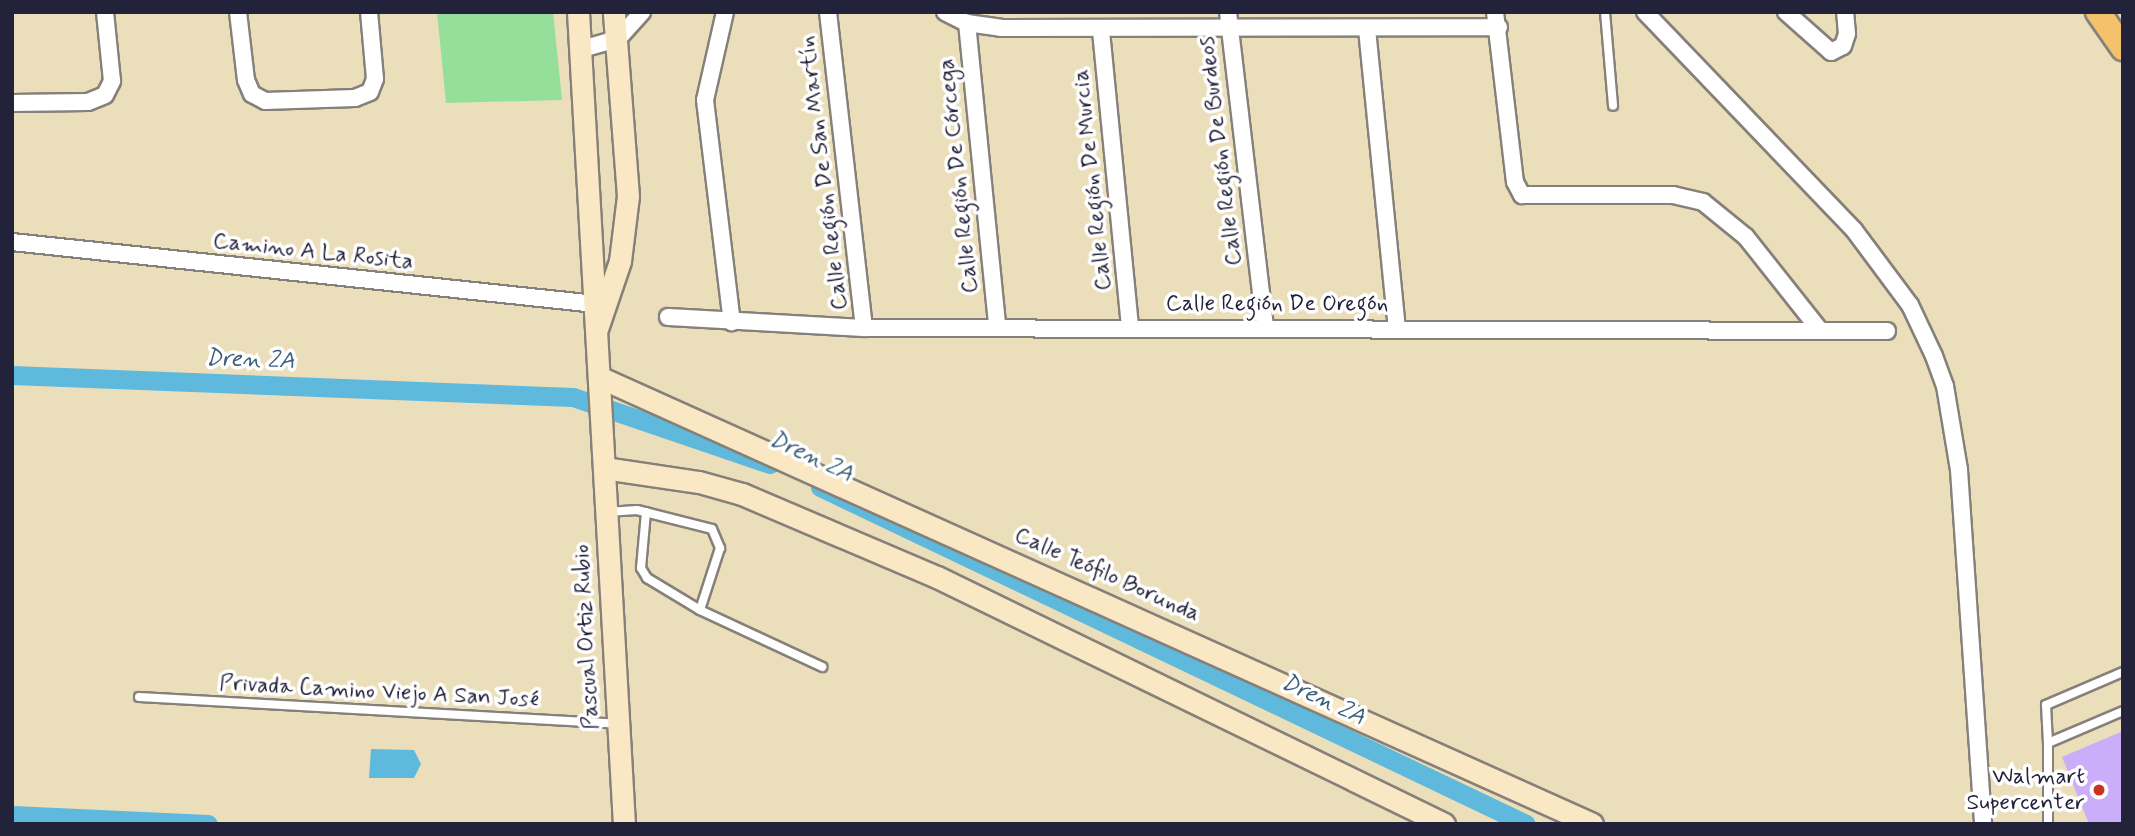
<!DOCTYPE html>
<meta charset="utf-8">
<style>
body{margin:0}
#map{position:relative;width:2135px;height:836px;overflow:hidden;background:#ebdeba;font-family:Mynerve,sans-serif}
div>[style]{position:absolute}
.green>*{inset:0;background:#95df9a}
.water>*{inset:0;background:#5fb9dc}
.canal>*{height:19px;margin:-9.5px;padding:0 9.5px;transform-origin:9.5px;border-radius:9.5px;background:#5fb9dc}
.building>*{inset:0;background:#cbaef9}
.roads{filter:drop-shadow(2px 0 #86807a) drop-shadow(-2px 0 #86807a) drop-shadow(0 2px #86807a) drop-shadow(0 -2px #86807a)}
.lane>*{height:8px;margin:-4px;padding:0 4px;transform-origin:4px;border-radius:4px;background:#fff}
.street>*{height:16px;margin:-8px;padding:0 8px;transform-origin:8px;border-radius:8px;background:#fff}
.secondary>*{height:21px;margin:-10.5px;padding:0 10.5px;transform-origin:10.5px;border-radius:10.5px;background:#fae7c3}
.primary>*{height:24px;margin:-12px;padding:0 12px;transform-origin:12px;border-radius:12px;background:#f3c26a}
.dots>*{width:19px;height:19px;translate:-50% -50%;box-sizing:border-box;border:4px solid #fff;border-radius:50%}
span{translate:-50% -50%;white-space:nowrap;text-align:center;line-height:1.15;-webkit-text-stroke:7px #fff;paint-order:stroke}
.street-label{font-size:23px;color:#22223b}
.poi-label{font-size:23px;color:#22223b}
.right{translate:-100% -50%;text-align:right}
.water-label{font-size:24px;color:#3a5e7b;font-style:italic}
.frame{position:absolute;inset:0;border:14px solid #22223b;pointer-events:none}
</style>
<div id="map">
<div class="green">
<i style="clip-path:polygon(437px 12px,553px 12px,562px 100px,446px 103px)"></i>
</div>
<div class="water">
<i style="clip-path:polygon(371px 749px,414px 750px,421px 764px,414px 778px,369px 778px)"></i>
</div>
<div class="canal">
<i style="left:12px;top:375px;width:561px;rotate:2.25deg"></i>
<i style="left:573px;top:397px;width:208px;rotate:18.8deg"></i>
<i style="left:820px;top:487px;width:782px;rotate:25.52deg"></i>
<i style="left:12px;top:815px;width:196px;rotate:2.6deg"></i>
</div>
<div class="building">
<i style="clip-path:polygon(2123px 731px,2123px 824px,2089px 824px,2062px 757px)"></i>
</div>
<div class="roads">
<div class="lane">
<i style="left:1605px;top:12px;width:94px;rotate:85.1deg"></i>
<i style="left:607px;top:512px;width:30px;rotate:-4deg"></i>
<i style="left:637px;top:510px;width:77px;rotate:14.2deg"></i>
<i style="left:712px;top:529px;width:21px;rotate:67deg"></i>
<i style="left:720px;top:548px;width:65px;rotate:107.9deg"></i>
<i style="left:646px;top:512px;width:56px;rotate:95.1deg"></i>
<i style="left:641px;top:568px;width:12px;rotate:59deg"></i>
<i style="left:647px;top:578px;width:62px;rotate:31.1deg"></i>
<i style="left:700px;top:610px;width:135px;rotate:25deg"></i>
<i style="left:139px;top:697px;width:480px;rotate:3.2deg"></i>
<i style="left:2048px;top:743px;width:38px;rotate:-93deg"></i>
<i style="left:2046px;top:705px;width:84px;rotate:-23.2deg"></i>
<i style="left:2048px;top:824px;width:81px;rotate:-90deg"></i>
<i style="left:2048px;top:743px;width:82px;rotate:-23.1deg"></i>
</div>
<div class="street">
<i style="left:238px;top:12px;width:68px;rotate:83.3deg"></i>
<i style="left:246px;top:80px;width:15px;rotate:67deg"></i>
<i style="left:252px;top:94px;width:15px;rotate:28deg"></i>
<i style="left:265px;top:101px;width:90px;rotate:-1.9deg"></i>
<i style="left:355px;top:98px;width:16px;rotate:-22deg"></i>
<i style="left:370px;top:92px;width:14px;rotate:-69deg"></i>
<i style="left:375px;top:79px;width:67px;rotate:-95.1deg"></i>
<i style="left:725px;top:12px;width:90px;rotate:102.8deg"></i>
<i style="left:705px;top:100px;width:224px;rotate:83.1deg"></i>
<i style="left:828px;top:12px;width:318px;rotate:83.5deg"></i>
<i style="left:945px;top:12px;width:25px;rotate:27deg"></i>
<i style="left:967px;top:23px;width:34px;rotate:8deg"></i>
<i style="left:1001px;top:28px;width:498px;rotate:-0.1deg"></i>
<i style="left:1228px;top:12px;width:316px;rotate:83.3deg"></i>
<i style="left:1495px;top:12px;width:171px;rotate:83.3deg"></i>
<i style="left:1515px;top:182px;width:15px;rotate:62deg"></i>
<i style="left:1522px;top:195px;width:151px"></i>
<i style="left:1673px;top:195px;width:31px;rotate:13deg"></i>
<i style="left:1703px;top:202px;width:55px;rotate:39.1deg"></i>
<i style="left:1746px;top:237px;width:117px;rotate:51.6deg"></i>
<i style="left:1645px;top:12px;width:302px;rotate:46.2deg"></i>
<i style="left:1854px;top:230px;width:94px;rotate:53.3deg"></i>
<i style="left:1910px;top:305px;width:56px;rotate:64.8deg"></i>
<i style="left:1934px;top:356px;width:32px;rotate:70deg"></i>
<i style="left:1945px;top:386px;width:85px;rotate:80.5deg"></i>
<i style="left:1959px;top:470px;width:355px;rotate:86.1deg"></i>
<i style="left:1786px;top:12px;width:60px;rotate:41.6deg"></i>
<i style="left:1831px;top:52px;width:13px;rotate:-27deg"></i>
<i style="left:1843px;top:46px;width:13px;rotate:-72deg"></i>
<i style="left:1847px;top:34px;width:22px;rotate:-95deg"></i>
<i style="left:967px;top:23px;width:304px;rotate:84.3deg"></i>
<i style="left:1367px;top:29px;width:300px;rotate:84.3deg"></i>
<i style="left:1101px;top:31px;width:295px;rotate:84.4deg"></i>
<i style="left:582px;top:49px;width:37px;rotate:-16deg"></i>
<i style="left:618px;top:39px;width:36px;rotate:-48deg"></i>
<i style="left:12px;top:103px;width:76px;rotate:-0.8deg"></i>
<i style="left:88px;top:102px;width:18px;rotate:-22deg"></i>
<i style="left:105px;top:95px;width:16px;rotate:-63deg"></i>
<i style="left:112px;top:81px;width:69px;rotate:-95.8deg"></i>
<i style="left:12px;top:242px;width:596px;rotate:6.06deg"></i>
<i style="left:668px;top:317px;width:196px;rotate:3.2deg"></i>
<i style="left:864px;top:328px;width:1023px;rotate:0.17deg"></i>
</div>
<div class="secondary">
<i style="left:578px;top:12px;width:813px;rotate:86.76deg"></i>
<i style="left:597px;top:329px;width:72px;rotate:-71.3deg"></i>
<i style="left:620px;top:261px;width:65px;rotate:-83deg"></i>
<i style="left:628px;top:196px;width:185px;rotate:-94.4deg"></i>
<i style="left:599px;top:377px;width:1089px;rotate:24.23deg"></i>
<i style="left:604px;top:468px;width:96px;rotate:8.4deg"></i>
<i style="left:699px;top:482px;width:45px;rotate:15.6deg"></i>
<i style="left:742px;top:494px;width:212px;rotate:23.1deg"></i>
<i style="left:937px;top:577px;width:564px;rotate:25.97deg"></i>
</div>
<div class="primary">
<i style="left:2098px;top:12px;width:44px;rotate:55.2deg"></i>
</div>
</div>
<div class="dots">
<i style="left:2099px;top:790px;background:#c8321e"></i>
</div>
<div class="street-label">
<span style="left:1221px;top:151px;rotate:-97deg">Calle Región De Burdeos</span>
<span style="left:824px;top:173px;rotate:-97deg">Calle Región De San Martín</span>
<span style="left:959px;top:176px;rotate:-96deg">Calle Región De Córcega</span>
<span style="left:1093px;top:180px;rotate:-96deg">Calle Región De Murcia</span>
<span style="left:313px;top:252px;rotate:6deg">Camino A La Rosita</span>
<span style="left:1277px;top:304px">Calle Región De Oregón</span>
<span style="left:1107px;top:575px;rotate:24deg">Calle Teófilo Borunda</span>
<span style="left:587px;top:637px;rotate:-93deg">Pascual Ortiz Rubio</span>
<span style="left:379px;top:692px;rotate:3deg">Privada Camino Viejo A San José</span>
</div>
<div class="poi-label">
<span class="right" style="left:2085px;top:790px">Walmart<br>Supercenter</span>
</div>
<div class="water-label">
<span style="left:250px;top:360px;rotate:2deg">Dren 2A</span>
<span style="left:811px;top:457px;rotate:25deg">Dren 2A</span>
<span style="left:1323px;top:700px;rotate:25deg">Dren 2A</span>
</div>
<div class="frame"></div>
</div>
